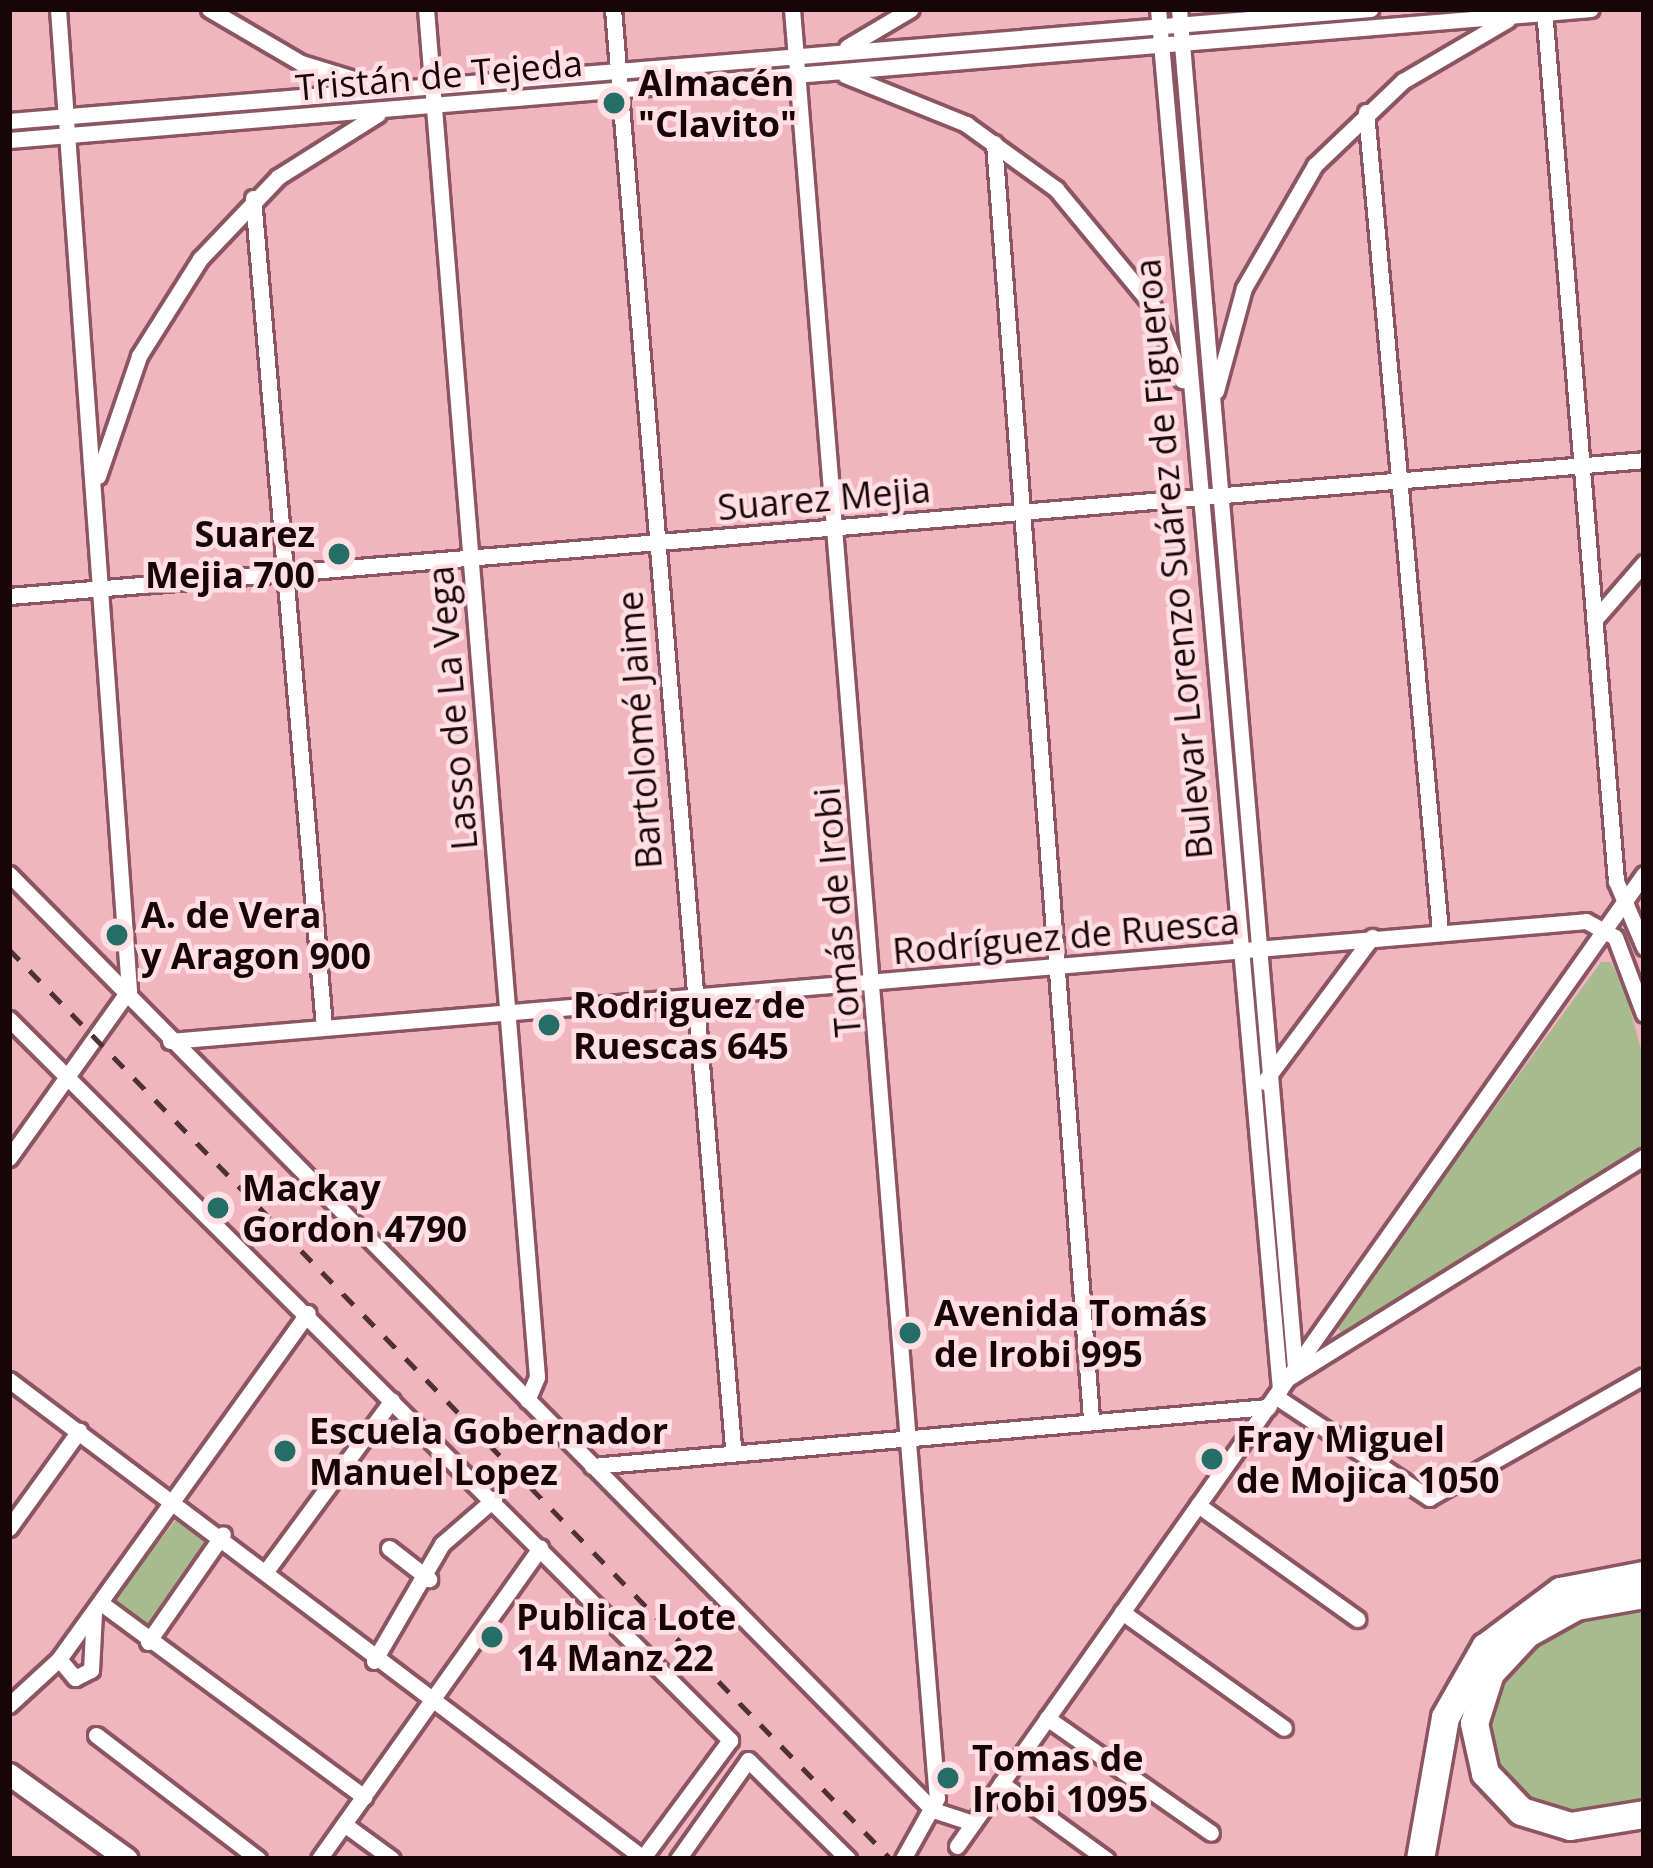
<!DOCTYPE html>
<meta charset="utf-8">
<style>
body{margin:0}
#map{position:relative;width:1653px;height:1868px;overflow:hidden;background:#f1b5c0;font-family:"Open Sans",sans-serif}
div>[style]{position:absolute}
.green>*{inset:0;background:#a8bb8f}
.roads{filter:drop-shadow(3px 0 #8b5661) drop-shadow(-3px 0 #8b5661) drop-shadow(0 3px #8b5661) drop-shadow(0 -3px #8b5661)}
.minor>*{height:15px;margin:-7.5px;padding:0 7.5px;transform-origin:7.5px;border-radius:7.5px;background:#fff}
.secondary>*{height:21px;margin:-10.5px;padding:0 10.5px;transform-origin:10.5px;border-radius:10.5px;background:#fff}
.motorway>*{height:27px;margin:-13.5px;padding:0 13.5px;transform-origin:13.5px;border-radius:13.5px;background:#fff}
.rail>*{height:4.5px;margin-top:-2.25px;transform-origin:0;background:repeating-linear-gradient(90deg,#4e3136 0 15px,transparent 0 30px)}
.dots>*{width:33px;height:33px;translate:-50% -50%;box-sizing:border-box;border:6px solid #ffdfe4;border-radius:50%}
span{translate:-50% -50%;white-space:nowrap;text-align:center;line-height:1.15;-webkit-text-stroke:9px #ffdfe4;paint-order:stroke}
.street-label{font-size:36px;color:#180509}
.poi-label{font-size:36px;color:#180509;font-weight:700}
.left{translate:0 -50%;text-align:left}
.right{translate:-100% -50%;text-align:right}
.frame{position:absolute;inset:0;border:12px solid #180509;pointer-events:none}
</style>
<div id="map">
<div class="green">
<i style="clip-path:polygon(1601px 962px,1611px 962px,1626px 994px,1644px 1060px,1644px 1148px,1344px 1338px,1336px 1325px)"></i>
<i style="clip-path:polygon(183px 1511px,215px 1535px,145px 1633px,111px 1602px)"></i>
<i style="clip-path:polygon(1644px 1603px,1644px 1798px,1573px 1814px,1519px 1795px,1485px 1745px,1490px 1692px,1545px 1632px)"></i>
</div>
<div class="roads">
<div class="minor">
<i style="left:58px;top:9px;width:984px;rotate:85.86deg"></i>
<i style="left:209px;top:9px;width:107px;rotate:30.4deg"></i>
<i style="left:301px;top:63px;width:72px;rotate:16.9deg"></i>
<i style="left:426px;top:9px;width:1372px;rotate:85.36deg"></i>
<i style="left:537px;top:1377px;width:25px;rotate:113deg"></i>
<i style="left:613px;top:9px;width:1442px;rotate:85.23deg"></i>
<i style="left:792px;top:9px;width:1795px;rotate:85.37deg"></i>
<i style="left:937px;top:1798px;width:70px;rotate:119.1deg"></i>
<i style="left:1158px;top:9px;width:1386px;rotate:84.95deg"></i>
<i style="left:1179px;top:9px;width:1364px;rotate:85.12deg"></i>
<i style="left:1544px;top:9px;width:875px;rotate:85.28deg"></i>
<i style="left:1616px;top:881px;width:72px;rotate:67deg"></i>
<i style="left:847px;top:47px;width:74px;rotate:-30.7deg"></i>
<i style="left:845px;top:75px;width:131px;rotate:22deg"></i>
<i style="left:966px;top:124px;width:111px;rotate:35.8deg"></i>
<i style="left:1056px;top:189px;width:151px;rotate:50.4deg"></i>
<i style="left:1152px;top:305px;width:81px;rotate:68.2deg"></i>
<i style="left:1366px;top:112px;width:823px;rotate:84.84deg"></i>
<i style="left:9px;top:121px;width:1366px;rotate:-4.7deg"></i>
<i style="left:9px;top:140px;width:1587px;rotate:-4.73deg"></i>
<i style="left:994px;top:143px;width:1279px;rotate:85.65deg"></i>
<i style="left:253px;top:198px;width:832px;rotate:85.1deg"></i>
<i style="left:1216px;top:391px;width:107px;rotate:-74.8deg"></i>
<i style="left:1244px;top:288px;width:142px;rotate:-60deg"></i>
<i style="left:1315px;top:165px;width:122px;rotate:-43.7deg"></i>
<i style="left:1403px;top:81px;width:121px;rotate:-30.4deg"></i>
<i style="left:98px;top:476px;width:127px;rotate:-71.1deg"></i>
<i style="left:139px;top:356px;width:115px;rotate:-57.8deg"></i>
<i style="left:200px;top:259px;width:113px;rotate:-46.4deg"></i>
<i style="left:278px;top:177px;width:118px;rotate:-32.2deg"></i>
<i style="left:9px;top:596px;width:1641px;rotate:-4.75deg"></i>
<i style="left:1597px;top:617px;width:72px;rotate:-49deg"></i>
<i style="left:9px;top:874px;width:1315px;rotate:45.37deg"></i>
<i style="left:933px;top:1810px;width:42px;rotate:18deg"></i>
<i style="left:9px;top:1019px;width:1020px;rotate:45deg"></i>
<i style="left:730px;top:1740px;width:148px;rotate:126.5deg"></i>
<i style="left:170px;top:1041px;width:1421px;rotate:-4.84deg"></i>
<i style="left:1586px;top:921px;width:33px;rotate:29deg"></i>
<i style="left:1615px;top:937px;width:82px;rotate:69.4deg"></i>
<i style="left:1264px;top:1082px;width:181px;rotate:-53.3deg"></i>
<i style="left:9px;top:1158px;width:206px;rotate:-54.5deg"></i>
<i style="left:1290px;top:1377px;width:417px;rotate:-31.9deg"></i>
<i style="left:9px;top:1380px;width:794px;rotate:37.01deg"></i>
<i style="left:1275px;top:1396px;width:185px;rotate:33.5deg"></i>
<i style="left:1429px;top:1498px;width:247px;rotate:-29.6deg"></i>
<i style="left:592px;top:1466px;width:679px;rotate:-4.99deg"></i>
<i style="left:1198px;top:1505px;width:196px;rotate:35.6deg"></i>
<i style="left:9px;top:1528px;width:120px;rotate:-54.2deg"></i>
<i style="left:389px;top:1548px;width:51px;rotate:37.8deg"></i>
<i style="left:269px;top:1567px;width:207px;rotate:-53.6deg"></i>
<i style="left:101px;top:1603px;width:327px;rotate:36.4deg"></i>
<i style="left:1122px;top:1612px;width:199px;rotate:35.6deg"></i>
<i style="left:148px;top:1642px;width:131px;rotate:-55.2deg"></i>
<i style="left:59px;top:1659px;width:25px;rotate:50deg"></i>
<i style="left:75px;top:1678px;width:18px;rotate:-27deg"></i>
<i style="left:91px;top:1670px;width:57px;rotate:-87deg"></i>
<i style="left:374px;top:1661px;width:135px;rotate:-59.8deg"></i>
<i style="left:442px;top:1544px;width:69px;rotate:-40.9deg"></i>
<i style="left:9px;top:1705px;width:68px;rotate:-42.6deg"></i>
<i style="left:59px;top:1659px;width:426px;rotate:-54.3deg"></i>
<i style="left:1047px;top:1718px;width:200px;rotate:35deg"></i>
<i style="left:96px;top:1735px;width:204px;rotate:37.4deg"></i>
<i style="left:1001px;top:1783px;width:130px;rotate:35.9deg"></i>
<i style="left:344px;top:1824px;width:59px;rotate:36.1deg"></i>
<i style="left:957px;top:1846px;width:1190px;rotate:-54.75deg"></i>
<i style="left:319px;top:1859px;width:382px;rotate:-54.6deg"></i>
<i style="left:678px;top:1859px;width:121px;rotate:-54.7deg"></i>
<i style="left:748px;top:1760px;width:141px;rotate:44.7deg"></i>
</div>
<div class="secondary">
<i style="left:9px;top:1774px;width:145px;rotate:35.8deg"></i>
</div>
<div class="motorway">
<i style="left:1644px;top:1594px;width:69px;rotate:170deg"></i>
<i style="left:1576px;top:1606px;width:56px;rotate:151.1deg"></i>
<i style="left:1527px;top:1633px;width:54px;rotate:132.8deg"></i>
<i style="left:1490px;top:1673px;width:52px;rotate:107.7deg"></i>
<i style="left:1474px;top:1723px;width:51px;rotate:77.6deg"></i>
<i style="left:1485px;top:1773px;width:52px;rotate:46.5deg"></i>
<i style="left:1521px;top:1811px;width:51px;rotate:17deg"></i>
<i style="left:1570px;top:1826px;width:75px;rotate:-9.2deg"></i>
<i style="left:1420px;top:1859px;width:144px;rotate:-80deg"></i>
<i style="left:1445px;top:1717px;width:81px;rotate:-60.3deg"></i>
<i style="left:1485px;top:1647px;width:94px;rotate:-36.7deg"></i>
<i style="left:1560px;top:1591px;width:86px;rotate:-10.8deg"></i>
</div>
</div>
<div class="rail">
<i style="left:9px;top:949px;width:1267px;rotate:45.9deg"></i>
</div>
<div class="dots">
<i style="left:614px;top:103px;background:#256e68"></i>
<i style="left:339px;top:554px;background:#256e68"></i>
<i style="left:117px;top:935px;background:#256e68"></i>
<i style="left:549px;top:1025px;background:#256e68"></i>
<i style="left:218px;top:1208px;background:#256e68"></i>
<i style="left:910px;top:1333px;background:#256e68"></i>
<i style="left:285px;top:1451px;background:#256e68"></i>
<i style="left:1212px;top:1459px;background:#256e68"></i>
<i style="left:492px;top:1637px;background:#256e68"></i>
<i style="left:948px;top:1778px;background:#256e68"></i>
</div>
<div class="street-label">
<span style="left:439px;top:75px;rotate:-5deg">Tristán de Tejeda</span>
<span style="left:824px;top:498px;rotate:-5deg">Suarez Mejia</span>
<span style="left:1173px;top:559px;rotate:-95deg">Bulevar Lorenzo Suárez de Figueroa</span>
<span style="left:452px;top:708px;rotate:-95deg">Lasso de La Vega</span>
<span style="left:639px;top:730px;rotate:-94deg">Bartolomé Jaime</span>
<span style="left:837px;top:912px;rotate:-95deg">Tomás de Irobi</span>
<span style="left:1066px;top:936px;rotate:-5deg">Rodríguez de Ruesca</span>
</div>
<div class="poi-label">
<span class="left" style="left:638px;top:103px">Almacén<br>"Clavito"</span>
<span class="right" style="left:315px;top:554px">Suarez<br>Mejia 700</span>
<span class="left" style="left:141px;top:935px">A. de Vera<br>y Aragon 900</span>
<span class="left" style="left:573px;top:1025px">Rodriguez de<br>Ruescas 645</span>
<span class="left" style="left:242px;top:1208px">Mackay<br>Gordon 4790</span>
<span class="left" style="left:934px;top:1333px">Avenida Tomás<br>de Irobi 995</span>
<span class="left" style="left:309px;top:1451px">Escuela Gobernador<br>Manuel Lopez</span>
<span class="left" style="left:1236px;top:1459px">Fray Miguel<br>de Mojica 1050</span>
<span class="left" style="left:516px;top:1637px">Publica Lote<br>14 Manz 22</span>
<span class="left" style="left:972px;top:1778px">Tomas de<br>Irobi 1095</span>
</div>
<div class="frame"></div>
</div>
